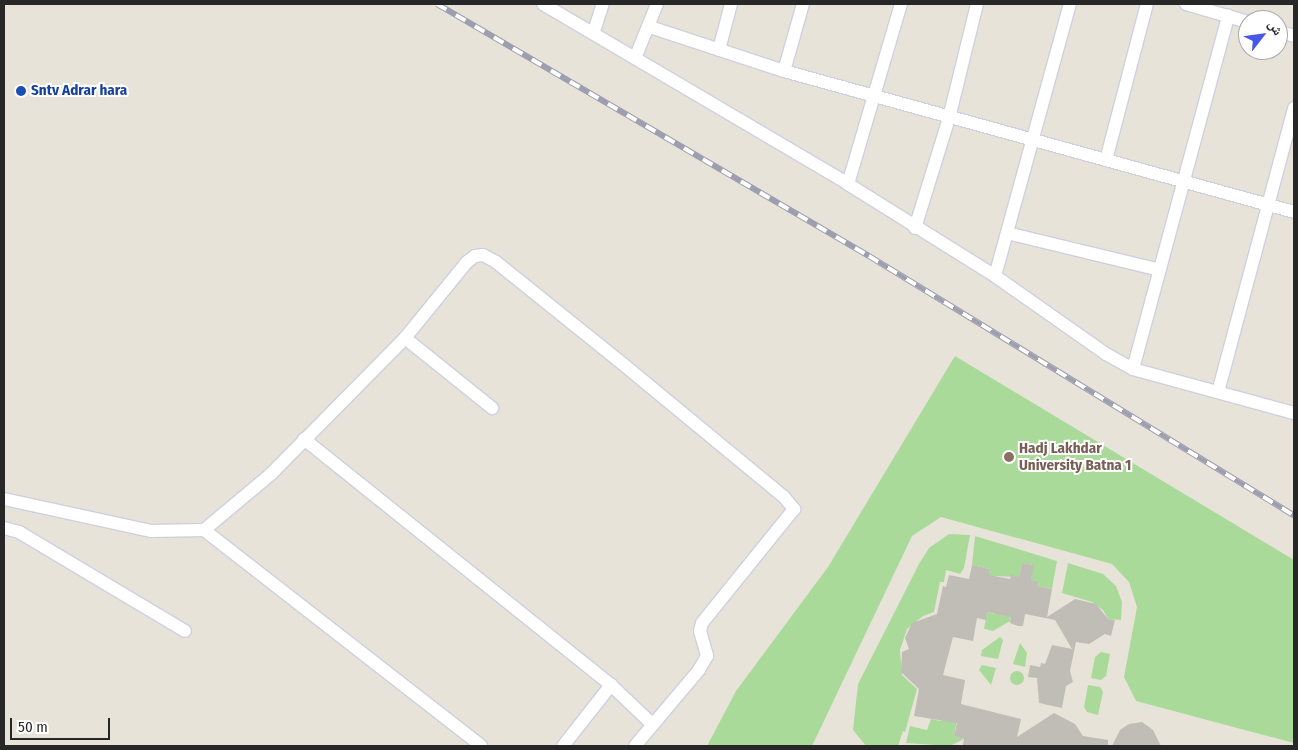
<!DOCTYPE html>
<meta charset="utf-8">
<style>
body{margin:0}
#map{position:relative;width:1298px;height:750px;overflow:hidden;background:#e8e3d9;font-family:"Fira Sans Condensed","Noto Naskh Arabic",sans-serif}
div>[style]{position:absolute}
.green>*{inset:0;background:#aada9a}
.round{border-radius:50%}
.building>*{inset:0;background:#c0bcb6}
.roads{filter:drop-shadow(1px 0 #cfd0de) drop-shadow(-1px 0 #cfd0de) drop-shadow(0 1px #cfd0de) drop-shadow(0 -1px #cfd0de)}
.minor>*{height:12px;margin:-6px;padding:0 6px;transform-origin:6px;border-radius:6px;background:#fff}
.rail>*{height:5.5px;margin-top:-2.75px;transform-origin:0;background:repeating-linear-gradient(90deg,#fff 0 11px,#9d9eaf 0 22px);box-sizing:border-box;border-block:1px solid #9d9eaf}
.dots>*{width:14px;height:14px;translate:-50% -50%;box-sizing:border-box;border:2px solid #fff;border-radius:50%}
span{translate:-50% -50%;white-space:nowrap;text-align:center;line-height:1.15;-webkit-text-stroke:4px #fff;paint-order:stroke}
.transit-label{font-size:15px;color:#164399;font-weight:700}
.left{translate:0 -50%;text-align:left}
.education-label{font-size:15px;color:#785e54;font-weight:700}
.frame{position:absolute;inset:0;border:5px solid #272727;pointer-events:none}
.north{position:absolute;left:1238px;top:10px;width:50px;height:50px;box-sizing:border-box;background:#fff;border:1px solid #a9a9a9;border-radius:50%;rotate:60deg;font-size:14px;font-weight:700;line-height:20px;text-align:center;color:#272727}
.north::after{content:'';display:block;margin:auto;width:18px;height:22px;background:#4757e7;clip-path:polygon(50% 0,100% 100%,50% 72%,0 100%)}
.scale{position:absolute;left:10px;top:718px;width:100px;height:22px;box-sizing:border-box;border:2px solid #272727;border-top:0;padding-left:6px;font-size:15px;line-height:18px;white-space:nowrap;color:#272727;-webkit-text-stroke:4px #fff;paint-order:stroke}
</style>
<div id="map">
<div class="green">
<i style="clip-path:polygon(955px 356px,1294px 560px,1294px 743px,1136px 701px,1124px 677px,1137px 607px,1129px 582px,1112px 564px,941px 517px,912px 536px,812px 746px,707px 746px,736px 691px,828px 567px)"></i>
<i style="clip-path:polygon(949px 534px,970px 535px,964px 568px,960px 574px,946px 570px,944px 582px,940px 582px,934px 612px,923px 616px,907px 629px,900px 650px,902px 675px,917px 689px,905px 732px,903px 731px,898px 746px,866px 746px,853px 730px,858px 684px,919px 564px,929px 548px)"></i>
<i style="clip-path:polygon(975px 536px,1057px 561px,1052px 589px,1037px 586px,1038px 581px,1031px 580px,1033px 565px,1022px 563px,1019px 577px,995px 576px,994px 581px,988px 579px,990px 569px,972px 565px)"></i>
<i style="clip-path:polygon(1068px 563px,1103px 574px,1116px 586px,1122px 602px,1121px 620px,1108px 619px,1103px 610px,1092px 602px,1062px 593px)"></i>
<i style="clip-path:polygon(996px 608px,1012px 611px,1010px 621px,993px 631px,984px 629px,987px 612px,994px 614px)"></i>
<i style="clip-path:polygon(1000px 637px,1003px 640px,998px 659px,981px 656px,982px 650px)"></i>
<i style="clip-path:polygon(1020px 643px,1027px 653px,1025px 667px,1013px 664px)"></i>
<i style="clip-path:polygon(1101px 652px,1110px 654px,1106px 676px,1101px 680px,1091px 678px,1095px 657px)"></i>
<i style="clip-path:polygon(982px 665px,996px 668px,991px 685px,979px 670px)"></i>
<i class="round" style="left:1010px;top:671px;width:14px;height:14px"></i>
<i style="clip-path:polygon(1088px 685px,1100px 687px,1103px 692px,1098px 715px,1087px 712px,1084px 707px)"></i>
<i style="clip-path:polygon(944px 711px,958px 715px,954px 736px,964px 739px,950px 746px,906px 743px,910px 726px,927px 730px,931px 719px,941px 721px)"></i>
</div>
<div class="building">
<i style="clip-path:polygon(1022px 563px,1034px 565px,1031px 580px,1038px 581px,1037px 586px,1052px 589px,1047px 617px,1075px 599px,1096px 604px,1108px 619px,1115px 620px,1111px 636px,1105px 634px,1089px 644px,1076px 642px,1070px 671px,1073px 682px,1066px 686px,1062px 708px,1039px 703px,1037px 678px,1028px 677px,1030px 665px,1040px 667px,1041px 663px,1045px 664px,1052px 645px,1072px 649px,1055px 620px,1025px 614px,1023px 626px,1018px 626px,1010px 623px,1011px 617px,987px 612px,986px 620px,977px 618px,973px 641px,953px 637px,943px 675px,965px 680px,961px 704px,1021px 719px,1017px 737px,1054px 713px,1075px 724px,1083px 736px,1108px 740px,1108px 746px,969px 746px,963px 745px,964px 739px,954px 736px,957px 723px,914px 716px,919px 689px,901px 672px,902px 652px,909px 649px,905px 638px,912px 623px,937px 614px,943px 586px,946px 587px,949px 575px,969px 579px,972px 565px,990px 569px,989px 575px,1010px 579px,1011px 575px,1019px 577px)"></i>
<i style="clip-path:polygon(1142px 722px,1153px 730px,1161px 746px,1112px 746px,1120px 730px,1129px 724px)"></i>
</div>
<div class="roads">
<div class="minor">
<i style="left:543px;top:4px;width:354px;rotate:30.5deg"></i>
<i style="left:848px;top:184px;width:173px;rotate:32deg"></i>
<i style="left:995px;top:276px;width:136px;rotate:35.1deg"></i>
<i style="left:1106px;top:354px;width:31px;rotate:29deg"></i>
<i style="left:1133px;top:369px;width:167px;rotate:15.3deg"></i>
<i style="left:1186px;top:4px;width:65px;rotate:16.2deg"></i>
<i style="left:650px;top:27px;width:141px;rotate:18.2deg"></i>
<i style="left:784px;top:71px;width:529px;rotate:15.45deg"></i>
<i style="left:594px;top:31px;width:28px;rotate:-72deg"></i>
<i style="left:1278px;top:31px;width:17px;rotate:17deg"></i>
<i style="left:719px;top:50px;width:48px;rotate:-75.4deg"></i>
<i style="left:636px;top:56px;width:56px;rotate:-68deg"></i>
<i style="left:784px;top:71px;width:70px;rotate:-74.2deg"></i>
<i style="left:1106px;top:160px;width:161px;rotate:-75.3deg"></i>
<i style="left:848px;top:184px;width:188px;rotate:-73.6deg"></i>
<i style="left:915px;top:228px;width:115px;rotate:-72.8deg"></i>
<i style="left:949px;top:118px;width:117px;rotate:-76.2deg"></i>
<i style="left:1007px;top:233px;width:157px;rotate:13.6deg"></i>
<i style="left:995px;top:276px;width:282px;rotate:-74.6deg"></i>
<i style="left:405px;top:338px;width:112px;rotate:38.8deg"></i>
<i style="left:1133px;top:369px;width:366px;rotate:-74.9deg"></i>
<i style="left:1218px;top:392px;width:294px;rotate:-75deg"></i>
<i style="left:304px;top:439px;width:393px;rotate:38.7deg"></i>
<i style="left:611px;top:685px;width:57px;rotate:43.6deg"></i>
<i style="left:4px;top:499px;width:150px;rotate:12.3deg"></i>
<i style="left:151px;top:531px;width:53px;rotate:-1.1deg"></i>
<i style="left:204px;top:530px;width:351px;rotate:37.9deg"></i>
<i style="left:4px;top:528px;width:16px;rotate:15deg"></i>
<i style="left:19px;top:532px;width:193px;rotate:30.8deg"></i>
<i style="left:204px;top:530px;width:87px;rotate:-39.9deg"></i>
<i style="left:271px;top:474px;width:191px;rotate:-45.4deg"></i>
<i style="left:405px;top:338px;width:98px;rotate:-50.8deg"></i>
<i style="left:467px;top:262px;width:10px;rotate:-37deg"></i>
<i style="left:475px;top:256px;width:8px;rotate:-7deg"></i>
<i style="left:483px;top:255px;width:15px;rotate:28deg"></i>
<i style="left:496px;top:262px;width:156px;rotate:38.8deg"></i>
<i style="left:618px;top:360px;width:215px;rotate:39.5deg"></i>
<i style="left:784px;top:497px;width:16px;rotate:50deg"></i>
<i style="left:794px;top:509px;width:146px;rotate:128.9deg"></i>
<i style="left:702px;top:623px;width:8px;rotate:104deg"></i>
<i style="left:700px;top:631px;width:26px;rotate:74deg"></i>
<i style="left:707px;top:656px;width:16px;rotate:120deg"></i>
<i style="left:699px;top:670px;width:99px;rotate:130.1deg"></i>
<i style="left:563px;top:746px;width:78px;rotate:-51.8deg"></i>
</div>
</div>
<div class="rail">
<i style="left:437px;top:4px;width:500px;rotate:30.26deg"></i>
<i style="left:869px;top:256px;width:498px;rotate:31.4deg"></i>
</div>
<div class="dots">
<i style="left:21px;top:91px;background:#1a4fb4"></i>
<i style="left:1009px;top:457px;background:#8d6e63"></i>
</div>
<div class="transit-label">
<span class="left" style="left:31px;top:91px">Sntv Adrar hara</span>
</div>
<div class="education-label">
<span class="left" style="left:1019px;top:457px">Hadj Lakhdar<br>University Batna 1</span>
</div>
<div class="frame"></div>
<div class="north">ش</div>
<div class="scale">50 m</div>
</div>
